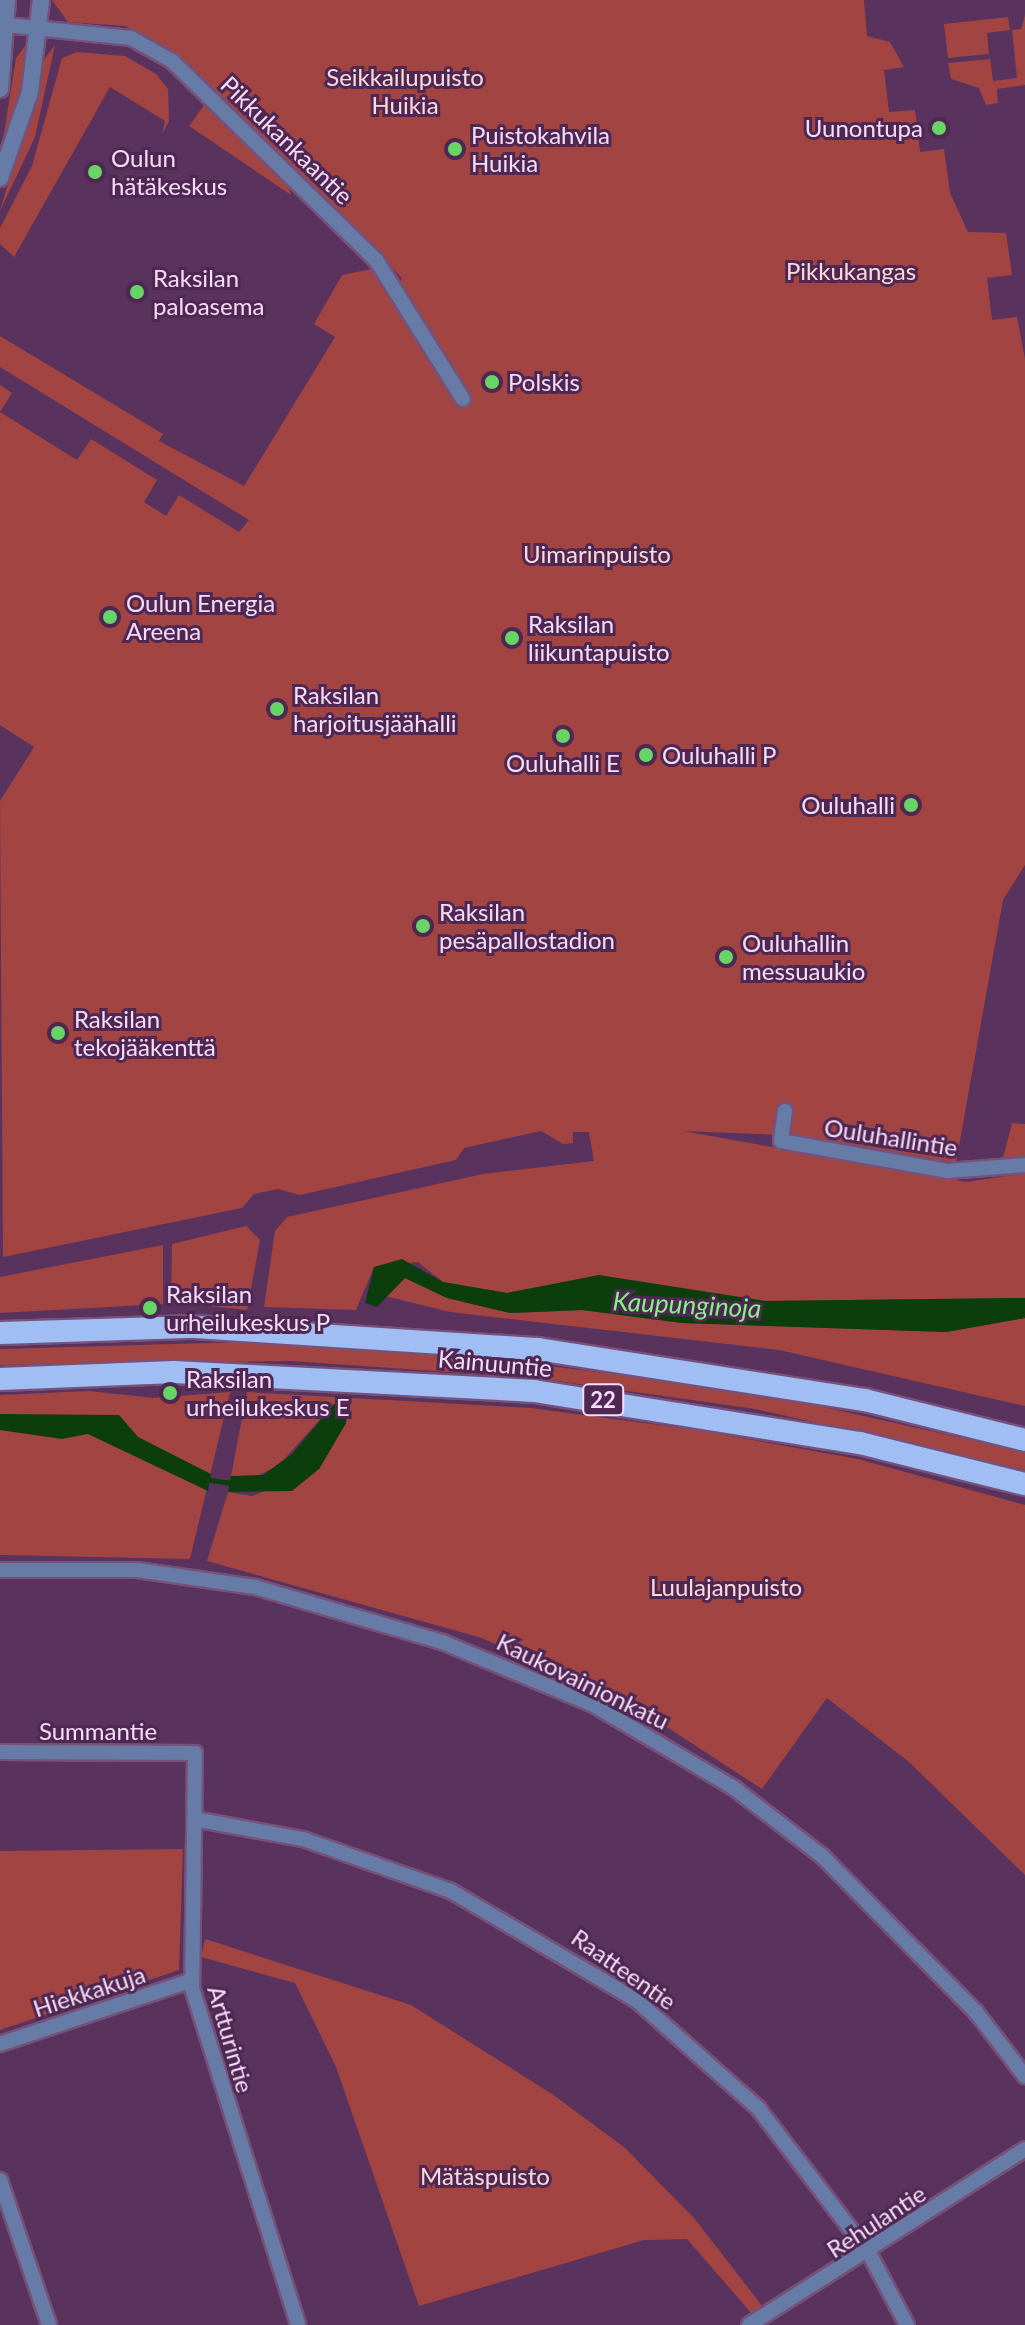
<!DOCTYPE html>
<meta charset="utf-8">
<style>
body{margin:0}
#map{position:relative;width:1025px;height:2325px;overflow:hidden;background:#5a325e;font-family:Lato,sans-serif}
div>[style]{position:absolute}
.green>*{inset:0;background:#a14442}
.water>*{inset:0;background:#0b3e0c}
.stream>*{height:5px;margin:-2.5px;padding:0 2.5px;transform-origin:2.5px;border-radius:2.5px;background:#0b3e0c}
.roads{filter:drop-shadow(2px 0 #76517a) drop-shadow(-2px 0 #76517a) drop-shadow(0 2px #76517a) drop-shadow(0 -2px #76517a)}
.minor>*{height:14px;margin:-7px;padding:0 7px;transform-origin:7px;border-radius:7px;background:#667ca7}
.tertiary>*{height:16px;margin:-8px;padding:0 8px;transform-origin:8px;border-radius:8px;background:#667ca7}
.trunk>*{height:22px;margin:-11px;padding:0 11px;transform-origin:11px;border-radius:11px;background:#a1bef4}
.dots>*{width:22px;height:22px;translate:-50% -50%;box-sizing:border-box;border:4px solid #4f2753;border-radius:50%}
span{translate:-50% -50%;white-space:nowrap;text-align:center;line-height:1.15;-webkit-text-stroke:6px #4f2753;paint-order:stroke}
.shield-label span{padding:2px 6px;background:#4f2753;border:2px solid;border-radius:6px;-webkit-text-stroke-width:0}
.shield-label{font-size:22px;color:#f6ddf8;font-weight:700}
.park-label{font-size:24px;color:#fcdbd8}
.poi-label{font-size:24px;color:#f6ddf8}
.right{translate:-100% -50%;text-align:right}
.left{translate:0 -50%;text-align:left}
.street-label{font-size:24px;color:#f6ddf8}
.water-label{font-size:26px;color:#82f480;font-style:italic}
</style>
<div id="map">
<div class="green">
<i style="clip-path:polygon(52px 0,864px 0,867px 36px,890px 42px,904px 67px,884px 70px,889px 112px,915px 110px,920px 152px,944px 149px,950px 193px,968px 232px,1006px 233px,1012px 275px,987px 278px,992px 320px,1017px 317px,1025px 359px,1025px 865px,1003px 900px,956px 1163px,804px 1136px,683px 1131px,966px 1182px,1025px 1173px,1025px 1298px,765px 1301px,545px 1286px,507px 1293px,443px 1282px,418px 1262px,374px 1267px,356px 1310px,264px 1307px,275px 1231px,287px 1217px,483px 1174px,594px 1161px,589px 1132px,573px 1132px,573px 1143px,563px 1144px,541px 1131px,464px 1148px,456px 1160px,300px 1195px,278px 1189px,254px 1194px,242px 1208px,3px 1257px,0 801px,34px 747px,0 725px,0 385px,12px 393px,0 412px,77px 460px,91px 439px,157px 480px,144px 502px,166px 516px,179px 495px,239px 532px,249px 520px,0 367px,0 336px,163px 434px,159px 441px,244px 486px,335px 337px,314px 324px,342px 275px,372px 269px,389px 297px,402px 278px,168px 48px,125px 26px,68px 22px)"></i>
<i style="clip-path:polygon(1025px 15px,1025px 85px,997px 89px,998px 103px,986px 105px,979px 88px,951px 79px,948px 63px,990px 59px,993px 81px,1017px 78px,1012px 30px,1021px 29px)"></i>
<i style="clip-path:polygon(1008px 17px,1010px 30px,987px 33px,989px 54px,948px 58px,944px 24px)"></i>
<i style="clip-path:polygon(28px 42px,21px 93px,0 158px,16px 58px)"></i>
<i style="clip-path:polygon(55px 45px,35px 137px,0 211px,45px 58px)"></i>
<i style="clip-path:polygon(77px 52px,125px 56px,156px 74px,168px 89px,169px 121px,162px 134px,165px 121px,110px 87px,14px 257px,0 244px,0 228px,32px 166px,62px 58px)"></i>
<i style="clip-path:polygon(204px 105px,289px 188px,291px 195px,189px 126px)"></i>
<i style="clip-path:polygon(1012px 1123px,1025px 1124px,1025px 1156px,1003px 1158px)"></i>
<i style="clip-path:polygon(246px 1226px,260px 1240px,247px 1310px,171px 1302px,172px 1244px)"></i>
<i style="clip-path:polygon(163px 1245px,163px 1304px,0 1313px,0 1277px)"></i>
<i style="clip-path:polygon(405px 1278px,447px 1298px,510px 1313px,582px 1310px,682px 1323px,946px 1332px,1025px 1318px,1025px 1406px,779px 1350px,450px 1312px,385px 1296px)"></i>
<i style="clip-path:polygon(244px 1342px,440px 1353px,747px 1390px,1025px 1452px,1025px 1470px,755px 1409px,536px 1378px,290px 1361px,0 1365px,0 1349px)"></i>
<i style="clip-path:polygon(89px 1391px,154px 1398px,230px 1392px,190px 1559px,0 1555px,0 1395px)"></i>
<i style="clip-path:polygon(247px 1392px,531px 1408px,697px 1430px,858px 1459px,1025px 1505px,1025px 1875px,909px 1762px,827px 1698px,762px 1789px,639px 1709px,482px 1638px,207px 1561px,228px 1492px,252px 1496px,319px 1469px,346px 1423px,334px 1404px,278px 1466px,250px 1479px,231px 1476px)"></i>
<i style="clip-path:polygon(183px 1849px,179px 1970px,0 2030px,0 1851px)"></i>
<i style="clip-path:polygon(205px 1939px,411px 2005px,552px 2094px,624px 2147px,694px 2218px,763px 2307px,752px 2314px,687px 2239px,644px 2240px,419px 2306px,336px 2067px,295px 1983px,201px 1957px)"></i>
</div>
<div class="water">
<i style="clip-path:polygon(402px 1259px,443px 1282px,507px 1293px,599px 1275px,765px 1301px,1025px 1298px,1025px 1318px,946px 1332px,682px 1323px,582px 1310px,510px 1313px,447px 1298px,405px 1278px,377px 1307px,365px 1303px,374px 1267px)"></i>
<i style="clip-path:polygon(334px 1404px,347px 1405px,346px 1423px,319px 1469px,292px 1491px,228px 1492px,231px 1476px,263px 1475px,292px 1454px)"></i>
<i style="clip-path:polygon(0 1414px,119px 1415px,138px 1437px,211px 1474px,208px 1491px,88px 1434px,62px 1439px,0 1430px)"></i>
</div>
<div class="stream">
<i style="left:203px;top:1479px;width:30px;rotate:8deg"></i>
</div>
<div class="roads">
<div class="minor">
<i style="left:6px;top:25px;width:126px;rotate:5.9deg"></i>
<i style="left:131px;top:38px;width:47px;rotate:29.3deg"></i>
<i style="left:172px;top:61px;width:285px;rotate:44.3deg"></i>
<i style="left:376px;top:260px;width:164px;rotate:58deg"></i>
<i style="left:785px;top:1111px;width:30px;rotate:98deg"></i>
<i style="left:781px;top:1141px;width:170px;rotate:10.2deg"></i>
<i style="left:948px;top:1171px;width:77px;rotate:-4.5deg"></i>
<i style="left:0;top:1570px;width:137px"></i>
<i style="left:137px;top:1570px;width:119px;rotate:8.2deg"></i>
<i style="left:255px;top:1587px;width:195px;rotate:16.4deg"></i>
<i style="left:442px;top:1642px;width:162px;rotate:22.5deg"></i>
<i style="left:592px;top:1704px;width:165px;rotate:30.6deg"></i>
<i style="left:734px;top:1788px;width:111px;rotate:37.7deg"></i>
<i style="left:822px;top:1856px;width:219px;rotate:45.4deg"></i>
<i style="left:976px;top:2012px;width:81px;rotate:52.6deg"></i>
<i style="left:0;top:1752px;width:195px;rotate:0.3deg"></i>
<i style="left:195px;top:1753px;width:235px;rotate:90.7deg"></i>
<i style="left:192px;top:1988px;width:353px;rotate:72.5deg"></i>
<i style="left:194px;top:1819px;width:111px;rotate:10.4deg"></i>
<i style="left:303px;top:1839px;width:157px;rotate:19.4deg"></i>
<i style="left:451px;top:1891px;width:215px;rotate:30.5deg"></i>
<i style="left:636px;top:2000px;width:163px;rotate:41.5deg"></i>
<i style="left:758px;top:2108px;width:183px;rotate:52.6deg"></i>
<i style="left:869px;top:2253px;width:81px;rotate:62.2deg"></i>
<i style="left:0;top:2044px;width:202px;rotate:-18.4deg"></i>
<i style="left:0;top:2180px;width:153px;rotate:71.3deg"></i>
<i style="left:749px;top:2325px;width:327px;rotate:-32.5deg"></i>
</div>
<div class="tertiary">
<i style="left:0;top:89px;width:89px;rotate:-85.5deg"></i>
<i style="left:0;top:178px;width:91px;rotate:-70.8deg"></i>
<i style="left:30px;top:92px;width:93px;rotate:-83.2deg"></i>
</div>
<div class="trunk">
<i style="left:0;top:1333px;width:195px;rotate:-1.8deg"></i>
<i style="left:195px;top:1327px;width:344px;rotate:3.7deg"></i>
<i style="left:538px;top:1349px;width:331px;rotate:8.9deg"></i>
<i style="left:865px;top:1400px;width:165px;rotate:14deg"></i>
<i style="left:0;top:1379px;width:174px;rotate:-2.3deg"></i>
<i style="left:174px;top:1372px;width:361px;rotate:3deg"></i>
<i style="left:534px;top:1391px;width:330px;rotate:9.1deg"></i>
<i style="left:860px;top:1443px;width:170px;rotate:14deg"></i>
</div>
</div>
<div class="dots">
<i style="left:939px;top:128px;background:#67d465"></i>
<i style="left:455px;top:149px;background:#67d465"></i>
<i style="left:95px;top:172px;background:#67d465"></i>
<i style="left:137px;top:292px;background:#67d465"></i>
<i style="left:492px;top:382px;background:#67d465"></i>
<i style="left:110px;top:617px;background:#67d465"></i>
<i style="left:512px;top:638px;background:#67d465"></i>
<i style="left:277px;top:709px;background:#67d465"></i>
<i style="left:563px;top:736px;background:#67d465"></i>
<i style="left:646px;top:755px;background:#67d465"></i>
<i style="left:911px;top:805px;background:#67d465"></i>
<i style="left:423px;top:926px;background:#67d465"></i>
<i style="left:726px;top:957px;background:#67d465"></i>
<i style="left:58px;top:1033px;background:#67d465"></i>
<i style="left:150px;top:1308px;background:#67d465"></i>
<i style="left:170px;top:1393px;background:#67d465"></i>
</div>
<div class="shield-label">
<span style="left:603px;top:1400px">22</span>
</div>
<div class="park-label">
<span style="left:405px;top:91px">Seikkailupuisto<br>Huikia</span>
<span style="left:851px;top:271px">Pikkukangas</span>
<span style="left:597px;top:554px">Uimarinpuisto</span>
<span style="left:726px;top:1587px">Luulajanpuisto</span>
<span style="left:485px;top:2176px">Mätäspuisto</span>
</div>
<div class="poi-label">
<span class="right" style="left:923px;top:128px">Uunontupa</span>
<span class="left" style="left:471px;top:149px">Puistokahvila<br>Huikia</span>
<span class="left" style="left:111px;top:172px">Oulun<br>hätäkeskus</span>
<span class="left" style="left:153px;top:292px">Raksilan<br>paloasema</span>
<span class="left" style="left:508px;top:382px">Polskis</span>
<span class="left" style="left:126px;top:617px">Oulun Energia<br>Areena</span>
<span class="left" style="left:528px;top:638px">Raksilan<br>liikuntapuisto</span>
<span class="left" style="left:293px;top:709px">Raksilan<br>harjoitusjäähalli</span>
<span class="left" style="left:662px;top:755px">Ouluhalli P</span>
<span style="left:563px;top:763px">Ouluhalli E</span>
<span class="right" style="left:895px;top:805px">Ouluhalli</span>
<span class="left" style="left:439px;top:926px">Raksilan<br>pesäpallostadion</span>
<span class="left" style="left:742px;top:957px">Ouluhallin<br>messuaukio</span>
<span class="left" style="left:74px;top:1033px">Raksilan<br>tekojääkenttä</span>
<span class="left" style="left:166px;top:1308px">Raksilan<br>urheilukeskus P</span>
<span class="left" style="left:186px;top:1393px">Raksilan<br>urheilukeskus E</span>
</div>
<div class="street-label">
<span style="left:287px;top:140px;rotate:44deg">Pikkukankaantie</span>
<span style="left:891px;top:1137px;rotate:9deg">Ouluhallintie</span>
<span style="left:495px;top:1363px;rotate:5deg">Kainuuntie</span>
<span style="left:583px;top:1681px;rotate:26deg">Kaukovainionkatu</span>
<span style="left:98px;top:1731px">Summantie</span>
<span style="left:624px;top:1969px;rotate:35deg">Raatteentie</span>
<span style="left:89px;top:1991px;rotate:-18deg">Hiekkakuja</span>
<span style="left:231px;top:2039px;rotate:74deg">Artturintie</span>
<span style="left:876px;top:2221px;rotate:-33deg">Rehulantie</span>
</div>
<div class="water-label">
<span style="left:687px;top:1305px;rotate:3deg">Kaupunginoja</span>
</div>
</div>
